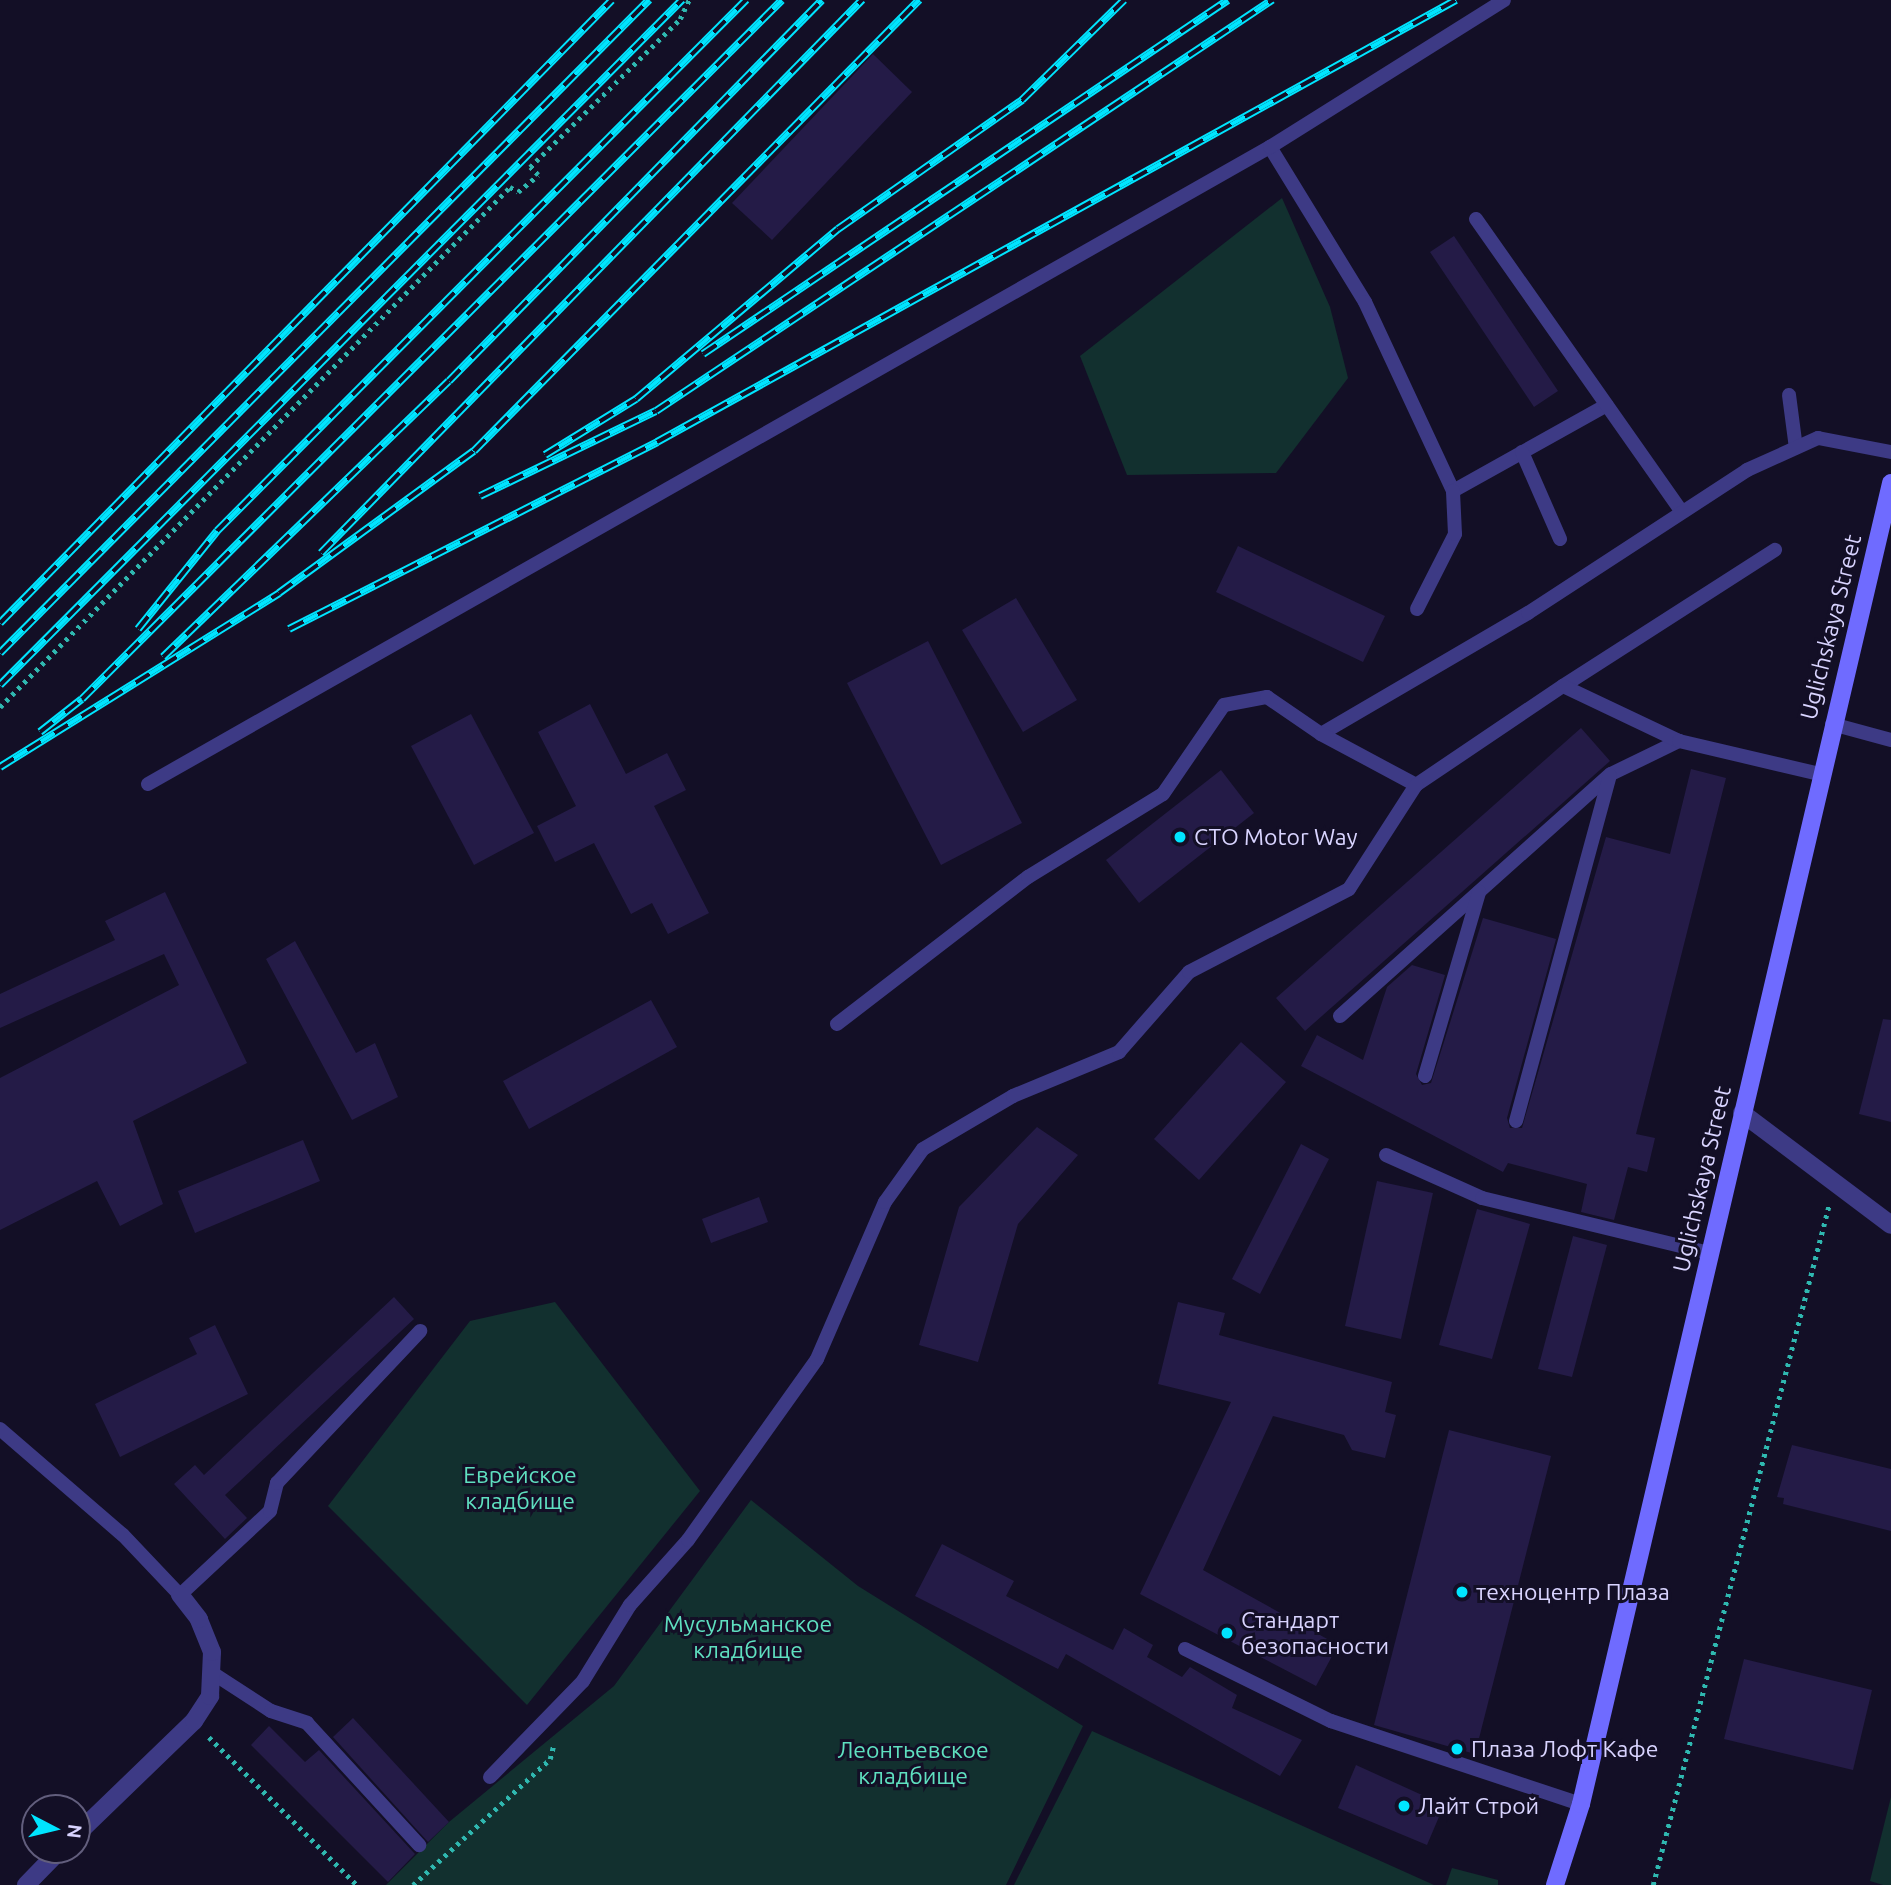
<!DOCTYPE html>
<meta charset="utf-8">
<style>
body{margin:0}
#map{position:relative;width:1891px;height:1885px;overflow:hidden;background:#130f26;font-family:Ubuntu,sans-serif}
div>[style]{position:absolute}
.green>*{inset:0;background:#12302f}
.building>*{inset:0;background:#241b47}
.path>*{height:4.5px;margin-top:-2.25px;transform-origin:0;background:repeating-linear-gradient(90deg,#2fb8b0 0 3.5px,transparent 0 8.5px)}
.service>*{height:14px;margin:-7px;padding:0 7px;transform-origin:7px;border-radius:7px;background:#3d3a85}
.minor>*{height:18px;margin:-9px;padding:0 9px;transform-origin:9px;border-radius:9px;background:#3d3a85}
.secondary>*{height:18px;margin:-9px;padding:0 9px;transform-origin:9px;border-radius:9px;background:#6f6bff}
.rail>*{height:8px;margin-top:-4px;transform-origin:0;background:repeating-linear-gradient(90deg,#130f26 0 16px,#00e5ff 0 32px);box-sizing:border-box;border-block:2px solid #00e5ff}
.dots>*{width:19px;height:19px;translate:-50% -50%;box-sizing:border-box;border:4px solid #130f26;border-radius:50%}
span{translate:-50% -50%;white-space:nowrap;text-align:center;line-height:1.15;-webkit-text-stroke:6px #130f26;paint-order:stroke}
.street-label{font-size:23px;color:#d9d4ff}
.poi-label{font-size:23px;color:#d9d4ff}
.left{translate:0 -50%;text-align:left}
.park-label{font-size:23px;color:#5fe0c0}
.north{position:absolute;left:21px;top:1794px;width:70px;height:70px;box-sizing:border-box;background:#130f26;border:2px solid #625e7d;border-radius:50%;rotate:97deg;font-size:19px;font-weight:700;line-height:28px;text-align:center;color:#d9d4ff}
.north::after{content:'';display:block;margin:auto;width:24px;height:32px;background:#00e5ff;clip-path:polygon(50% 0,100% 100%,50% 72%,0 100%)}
</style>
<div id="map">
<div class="green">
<i style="clip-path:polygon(1282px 198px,1330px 307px,1348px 378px,1276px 473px,1127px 475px,1080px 356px)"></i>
<i style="clip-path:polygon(555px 1302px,700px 1491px,527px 1705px,328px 1506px,470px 1321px)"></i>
<i style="clip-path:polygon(751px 1500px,858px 1586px,1083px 1726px,1006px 1885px,386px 1885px,449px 1822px,614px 1686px)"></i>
<i style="clip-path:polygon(1092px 1731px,1434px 1885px,1014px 1885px)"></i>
<i style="clip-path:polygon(1891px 1797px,1891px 1885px,1883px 1885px,1870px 1881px)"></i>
<i style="clip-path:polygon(1452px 1868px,1498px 1880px,1498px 1885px,1446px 1885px)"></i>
</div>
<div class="building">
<i style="clip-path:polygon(873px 54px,912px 92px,772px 240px,732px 203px)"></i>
<i style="clip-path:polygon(1454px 236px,1558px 391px,1534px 407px,1430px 252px)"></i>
<i style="clip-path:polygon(1238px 546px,1385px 616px,1363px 662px,1216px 592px)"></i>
<i style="clip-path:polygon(1016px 598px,1077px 700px,1023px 732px,962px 630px)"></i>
<i style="clip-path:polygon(928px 641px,1022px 823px,941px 865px,847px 683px)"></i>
<i style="clip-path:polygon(590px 704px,626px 774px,667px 753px,686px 790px,654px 806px,709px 913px,668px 934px,652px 903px,631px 914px,594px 843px,555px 862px,537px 826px,576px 806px,538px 732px)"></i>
<i style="clip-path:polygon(471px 714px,534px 833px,474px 865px,411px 746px)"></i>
<i style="clip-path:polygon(1581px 728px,1610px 761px,1305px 1031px,1276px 998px)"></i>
<i style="clip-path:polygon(1691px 769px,1726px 778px,1636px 1134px,1655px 1138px,1647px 1172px,1628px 1167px,1614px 1220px,1581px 1212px,1587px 1184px,1508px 1163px,1503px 1172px,1301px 1066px,1317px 1035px,1363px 1060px,1387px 987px,1412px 965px,1445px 975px,1416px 1074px,1422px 1085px,1431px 1083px,1483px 918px,1556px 939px,1507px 1118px,1510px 1128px,1522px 1128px,1606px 837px,1670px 854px)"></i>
<i style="clip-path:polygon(1221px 770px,1254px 813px,1139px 903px,1106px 860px)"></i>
<i style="clip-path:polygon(165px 892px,247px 1063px,133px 1121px,163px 1204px,120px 1226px,97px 1181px,0 1230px,0 1078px,179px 985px,164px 954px,0 1028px,0 994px,115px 940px,105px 921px)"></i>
<i style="clip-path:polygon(295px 941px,356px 1053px,375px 1043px,398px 1097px,352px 1120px,266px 959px)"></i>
<i style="clip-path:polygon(651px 1000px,677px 1047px,529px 1129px,503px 1081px)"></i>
<i style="clip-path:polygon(1883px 1019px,1891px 1020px,1891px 1122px,1859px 1114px)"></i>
<i style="clip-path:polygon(1241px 1042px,1286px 1082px,1199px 1180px,1154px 1139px)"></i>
<i style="clip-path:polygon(1037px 1127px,1078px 1155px,1018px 1224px,978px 1362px,919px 1345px,959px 1207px)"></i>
<i style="clip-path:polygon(303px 1140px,320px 1181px,195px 1233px,178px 1191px)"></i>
<i style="clip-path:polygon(1301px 1144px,1329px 1159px,1260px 1294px,1232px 1279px)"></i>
<i style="clip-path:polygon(1377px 1181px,1433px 1193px,1401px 1339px,1345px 1326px)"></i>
<i style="clip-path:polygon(759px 1197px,768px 1222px,711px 1243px,702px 1219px)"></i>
<i style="clip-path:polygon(1477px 1209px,1530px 1224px,1492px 1359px,1439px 1345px)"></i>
<i style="clip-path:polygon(1573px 1236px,1607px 1245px,1572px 1377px,1538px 1369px)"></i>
<i style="clip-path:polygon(394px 1297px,414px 1319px,225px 1495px,247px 1518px,225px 1539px,174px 1484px,195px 1465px,204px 1475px)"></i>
<i style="clip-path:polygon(1178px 1302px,1225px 1313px,1219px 1335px,1392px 1382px,1385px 1412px,1396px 1415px,1385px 1458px,1352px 1450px,1344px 1435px,1273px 1416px,1203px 1570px,1338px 1645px,1316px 1686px,1140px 1594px,1231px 1402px,1158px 1384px)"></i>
<i style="clip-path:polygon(215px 1325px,248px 1394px,120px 1457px,95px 1404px,197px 1354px,189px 1338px)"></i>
<i style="clip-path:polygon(1449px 1430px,1551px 1456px,1475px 1754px,1374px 1725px)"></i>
<i style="clip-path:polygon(1792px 1445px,1891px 1469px,1891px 1531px,1783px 1504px,1784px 1498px,1777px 1497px)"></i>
<i style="clip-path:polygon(942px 1544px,1014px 1581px,1006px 1596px,1113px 1650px,1124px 1628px,1153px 1645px,1147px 1657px,1182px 1677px,1190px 1667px,1237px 1695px,1232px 1708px,1302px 1740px,1280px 1776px,1066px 1654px,1058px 1669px,915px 1596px)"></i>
<i style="clip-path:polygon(1744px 1659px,1872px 1690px,1853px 1770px,1724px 1739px)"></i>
<i style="clip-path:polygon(353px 1718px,449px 1822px,428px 1842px,333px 1737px)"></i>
<i style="clip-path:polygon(269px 1726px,305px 1762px,319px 1750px,415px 1854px,388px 1882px,251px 1745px)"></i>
<i style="clip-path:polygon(1356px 1765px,1444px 1805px,1427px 1845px,1338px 1808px)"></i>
</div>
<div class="path">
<i style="left:0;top:707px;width:728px;rotate:-45.56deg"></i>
<i style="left:510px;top:187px;width:9px;rotate:32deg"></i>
<i style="left:518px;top:192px;width:26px;rotate:-40deg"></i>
<i style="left:538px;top:175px;width:11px;rotate:-135deg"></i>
<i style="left:530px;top:167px;width:211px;rotate:-44.6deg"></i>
<i style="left:680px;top:19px;width:21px;rotate:-65deg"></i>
<i style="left:209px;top:1737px;width:209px;rotate:45deg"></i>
<i style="left:413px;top:1885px;width:186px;rotate:-42.6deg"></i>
<i style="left:550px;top:1759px;width:16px;rotate:-76deg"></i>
<i style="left:1653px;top:1885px;width:702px;rotate:-75.49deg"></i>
</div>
<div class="service">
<i style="left:1270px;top:147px;width:182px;rotate:58.5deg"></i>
<i style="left:1365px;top:302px;width:208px;rotate:65deg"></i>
<i style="left:1453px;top:491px;width:176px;rotate:-29.2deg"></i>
<i style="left:1476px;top:219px;width:355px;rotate:54.9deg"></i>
<i style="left:1789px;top:395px;width:53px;rotate:82.5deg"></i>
<i style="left:1522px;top:452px;width:95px;rotate:66.4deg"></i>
<i style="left:1417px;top:609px;width:84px;rotate:-63.1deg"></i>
<i style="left:1455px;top:534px;width:43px;rotate:-92.7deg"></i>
<i style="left:1563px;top:686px;width:252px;rotate:-32.7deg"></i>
<i style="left:1832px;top:724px;width:61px;rotate:15.2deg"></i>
<i style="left:1321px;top:734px;width:240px;rotate:-30.3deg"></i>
<i style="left:1528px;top:613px;width:262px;rotate:-33.1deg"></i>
<i style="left:1747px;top:470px;width:78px;rotate:-24.3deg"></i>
<i style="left:1818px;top:438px;width:74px;rotate:10.9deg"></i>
<i style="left:148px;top:784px;width:1290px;rotate:-29.59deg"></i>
<i style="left:1270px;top:147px;width:276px;rotate:-32.1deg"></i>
<i style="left:1340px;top:1016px;width:363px;rotate:-41.8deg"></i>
<i style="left:1611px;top:774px;width:76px;rotate:-25.9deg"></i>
<i style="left:837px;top:1024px;width:241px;rotate:-37.6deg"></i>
<i style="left:1028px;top:877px;width:158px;rotate:-31.6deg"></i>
<i style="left:1163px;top:794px;width:108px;rotate:-55.6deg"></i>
<i style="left:1224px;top:705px;width:44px;rotate:-10.5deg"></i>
<i style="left:1267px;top:697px;width:65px;rotate:34.4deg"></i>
<i style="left:1321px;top:734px;width:108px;rotate:28.2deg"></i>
<i style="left:1416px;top:785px;width:177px;rotate:-34deg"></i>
<i style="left:1563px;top:686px;width:128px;rotate:25.4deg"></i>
<i style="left:1679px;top:741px;width:145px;rotate:13.2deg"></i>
<i style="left:1425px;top:1076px;width:192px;rotate:-73.6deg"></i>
<i style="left:1516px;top:1121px;width:358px;rotate:-74.8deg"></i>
<i style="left:1386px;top:1155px;width:105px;rotate:24.1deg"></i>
<i style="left:1482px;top:1198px;width:235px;rotate:13.6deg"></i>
<i style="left:0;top:1429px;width:162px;rotate:40.8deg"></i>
<i style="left:123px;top:1535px;width:83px;rotate:46.5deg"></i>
<i style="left:180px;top:1595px;width:123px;rotate:-43deg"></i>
<i style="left:270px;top:1511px;width:29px;rotate:-76deg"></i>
<i style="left:277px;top:1483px;width:209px;rotate:-46.7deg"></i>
<i style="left:1185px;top:1649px;width:163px;rotate:26.3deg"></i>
<i style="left:1331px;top:1721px;width:263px;rotate:18.4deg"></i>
<i style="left:214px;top:1674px;width:68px;rotate:33deg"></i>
<i style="left:271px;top:1711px;width:38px;rotate:18deg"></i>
<i style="left:307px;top:1723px;width:166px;rotate:47.4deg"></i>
<i style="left:490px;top:1777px;width:134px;rotate:-45.9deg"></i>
<i style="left:583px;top:1681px;width:89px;rotate:-58.3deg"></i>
<i style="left:630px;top:1605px;width:87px;rotate:-48.3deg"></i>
<i style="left:688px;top:1540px;width:222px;rotate:-54.5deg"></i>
<i style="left:817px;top:1359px;width:171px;rotate:-66.6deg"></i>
<i style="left:885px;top:1202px;width:65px;rotate:-54.4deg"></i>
<i style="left:923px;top:1149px;width:104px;rotate:-30.5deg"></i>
<i style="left:1013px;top:1096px;width:115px;rotate:-22.5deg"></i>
<i style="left:1119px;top:1052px;width:106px;rotate:-48.8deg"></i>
<i style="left:1189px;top:972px;width:180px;rotate:-27.4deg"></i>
<i style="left:1349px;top:889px;width:124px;rotate:-57.2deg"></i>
</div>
<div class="minor">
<i style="left:1742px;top:1113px;width:186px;rotate:36.9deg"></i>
<i style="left:77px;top:1834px;width:163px;rotate:-44deg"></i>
<i style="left:194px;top:1721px;width:30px;rotate:-57deg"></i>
<i style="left:210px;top:1696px;width:44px;rotate:-87.4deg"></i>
<i style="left:212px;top:1652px;width:35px;rotate:-112deg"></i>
<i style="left:199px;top:1619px;width:31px;rotate:-128deg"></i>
<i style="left:26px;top:1885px;width:49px;rotate:-45.8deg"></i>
</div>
<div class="secondary">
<i style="left:1555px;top:1885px;width:85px;rotate:-72.2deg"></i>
<i style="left:1581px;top:1804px;width:1357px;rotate:-76.79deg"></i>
</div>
<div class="rail">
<i style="left:703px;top:354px;width:633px;rotate:-33.99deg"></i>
<i style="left:545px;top:455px;width:107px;rotate:-31.6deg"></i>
<i style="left:636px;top:399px;width:264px;rotate:-40.1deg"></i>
<i style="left:838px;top:229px;width:225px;rotate:-35deg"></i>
<i style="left:1022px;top:100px;width:143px;rotate:-44.4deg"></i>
<i style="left:480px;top:496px;width:195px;rotate:-25.8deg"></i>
<i style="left:656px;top:411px;width:741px;rotate:-33.71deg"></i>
<i style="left:321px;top:553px;width:774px;rotate:-45.63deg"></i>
<i style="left:0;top:623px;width:873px;rotate:-45.51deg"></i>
<i style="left:138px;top:629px;width:126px;rotate:-51.1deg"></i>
<i style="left:217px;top:531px;width:750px;rotate:-45.11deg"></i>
<i style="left:289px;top:629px;width:413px;rotate:-26.9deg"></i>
<i style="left:657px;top:442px;width:913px;rotate:-28.95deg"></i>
<i style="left:0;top:653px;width:921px;rotate:-45.18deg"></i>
<i style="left:163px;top:657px;width:397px;rotate:-44deg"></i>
<i style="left:449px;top:381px;width:533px;rotate:-45.61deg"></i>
<i style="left:0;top:685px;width:967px;rotate:-45.13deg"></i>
<i style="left:40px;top:732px;width:53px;rotate:-38.2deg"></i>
<i style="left:82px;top:699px;width:989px;rotate:-44.96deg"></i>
<i style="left:0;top:767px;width:329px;rotate:-31.9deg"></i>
<i style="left:279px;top:593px;width:241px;rotate:-36.1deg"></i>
<i style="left:474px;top:451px;width:634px;rotate:-45.38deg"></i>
</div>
<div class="dots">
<i style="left:1180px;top:837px;background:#00e5ff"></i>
<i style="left:1462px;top:1592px;background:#00e5ff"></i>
<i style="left:1227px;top:1633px;background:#00e5ff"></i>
<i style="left:1457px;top:1749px;background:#00e5ff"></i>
<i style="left:1404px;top:1806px;background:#00e5ff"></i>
</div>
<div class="street-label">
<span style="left:1831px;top:627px;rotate:-76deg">Uglichskaya Street</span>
<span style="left:1702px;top:1179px;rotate:-77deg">Uglichskaya Street</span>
</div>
<div class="poi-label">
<span class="left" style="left:1194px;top:837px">СТО Motor Way</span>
<span class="left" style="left:1476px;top:1592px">техноцентр Плаза</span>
<span class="left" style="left:1241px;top:1633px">Стандарт<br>безопасности</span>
<span class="left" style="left:1471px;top:1749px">Плаза Лофт Кафе</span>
<span class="left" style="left:1418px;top:1806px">Лайт Строй</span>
</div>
<div class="park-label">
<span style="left:520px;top:1488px">Еврейское<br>кладбище</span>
<span style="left:748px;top:1637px">Мусульманское<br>кладбище</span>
<span style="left:913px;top:1763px">Леонтьевское<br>кладбище</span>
</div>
<div class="north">N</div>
</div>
